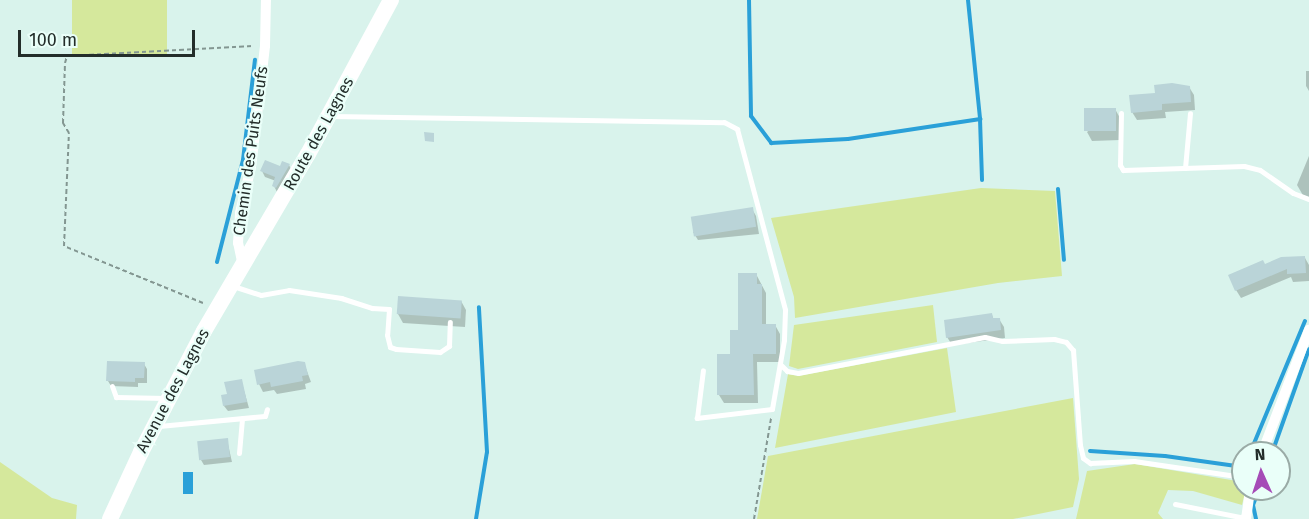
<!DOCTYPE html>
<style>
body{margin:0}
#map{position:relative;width:1309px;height:519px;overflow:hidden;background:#d9f3ec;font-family:"Fira Sans",sans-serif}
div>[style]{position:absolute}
.green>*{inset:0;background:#d5e89c;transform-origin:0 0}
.water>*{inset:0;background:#2aa0d8;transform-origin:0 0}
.shadow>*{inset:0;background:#0003}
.stream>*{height:4px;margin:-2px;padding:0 2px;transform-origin:2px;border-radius:2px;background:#2aa0d8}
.building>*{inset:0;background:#bad4d8;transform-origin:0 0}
.path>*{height:2px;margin-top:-1px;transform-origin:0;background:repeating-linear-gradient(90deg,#839691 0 4.5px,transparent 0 7.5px)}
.lane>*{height:5px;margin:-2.5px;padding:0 2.5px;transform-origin:2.5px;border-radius:2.5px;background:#fff}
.street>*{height:10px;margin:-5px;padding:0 5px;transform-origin:5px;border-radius:5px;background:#fff}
.secondary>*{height:16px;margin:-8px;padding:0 8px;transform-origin:8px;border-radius:8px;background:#fff}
span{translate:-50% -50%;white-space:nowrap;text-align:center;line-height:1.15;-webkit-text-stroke:4.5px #eafff9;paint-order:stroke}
.street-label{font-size:16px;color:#232d2a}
.north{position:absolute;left:1231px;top:441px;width:60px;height:60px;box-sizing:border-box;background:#eafff9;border:2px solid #9aaba6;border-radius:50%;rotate:357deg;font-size:16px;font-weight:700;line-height:24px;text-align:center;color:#232d2a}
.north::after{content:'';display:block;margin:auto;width:21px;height:27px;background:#a54bb7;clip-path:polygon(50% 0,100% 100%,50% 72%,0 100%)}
.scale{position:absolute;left:18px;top:30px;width:177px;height:27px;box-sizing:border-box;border:3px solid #232d2a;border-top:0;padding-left:8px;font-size:18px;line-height:21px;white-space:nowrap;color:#232d2a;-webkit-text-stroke:4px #eafff9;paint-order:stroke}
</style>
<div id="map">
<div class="green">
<i style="left:72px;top:0;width:95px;height:54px"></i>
<i style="clip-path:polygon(981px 188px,1055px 191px,1062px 276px,998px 283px,795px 318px,794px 297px,771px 218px)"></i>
<i style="clip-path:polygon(933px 305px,937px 342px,798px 369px,789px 366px,794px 325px)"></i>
<i style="clip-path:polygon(947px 348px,956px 412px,775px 448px,788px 374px,798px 376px)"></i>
<i style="clip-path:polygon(1073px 398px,1079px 479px,1073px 507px,1013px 519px,757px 519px,768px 456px)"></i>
<i style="clip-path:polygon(0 462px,52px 498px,77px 505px,76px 519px,0 519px)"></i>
<i style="clip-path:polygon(1135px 464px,1243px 482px,1243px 489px,1246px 489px,1242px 505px,1193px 491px,1168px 490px,1158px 513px,1163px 519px,1076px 519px,1087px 471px)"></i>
</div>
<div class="water">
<i style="left:183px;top:472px;width:10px;height:22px"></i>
</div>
<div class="shadow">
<i style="clip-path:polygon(1306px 71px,1309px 71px,1309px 91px,1306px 86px)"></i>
<i style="clip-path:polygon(1189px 87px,1194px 95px,1195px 110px,1165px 112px,1166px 118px,1137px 120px,1132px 112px,1156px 94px)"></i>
<i style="clip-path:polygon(1115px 109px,1120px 118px,1120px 140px,1092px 141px,1087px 132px)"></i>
<i style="clip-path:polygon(1309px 156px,1309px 199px,1304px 197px,1297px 185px)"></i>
<i style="clip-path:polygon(289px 165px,292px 171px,277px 192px,274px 186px,276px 181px,265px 177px,262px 171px)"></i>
<i style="clip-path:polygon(752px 209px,756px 216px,759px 234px,698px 240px,693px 232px)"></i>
<i style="clip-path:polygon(1305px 258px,1309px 265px,1309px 281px,1293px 282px,1291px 277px,1241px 298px,1236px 290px)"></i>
<i style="clip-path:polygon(756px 274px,766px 293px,766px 326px,775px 325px,780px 334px,780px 362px,757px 362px,758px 403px,724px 403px,719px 395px)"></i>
<i style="clip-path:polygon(461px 301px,466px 310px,465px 327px,403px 323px,398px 314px)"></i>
<i style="clip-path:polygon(992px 315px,994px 320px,999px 319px,1004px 327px,1005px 338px,952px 345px,947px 337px)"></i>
<i style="clip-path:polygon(304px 363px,311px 382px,305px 384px,306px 389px,277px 394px,274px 390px,263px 392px,259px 384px)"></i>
<i style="clip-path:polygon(144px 364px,147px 369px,147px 383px,138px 383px,138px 387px,111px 386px,108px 381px)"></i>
<i style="clip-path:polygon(241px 380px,249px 408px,228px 411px,224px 406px,228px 395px)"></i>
<i style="clip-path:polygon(227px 440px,232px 462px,204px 465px,201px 460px)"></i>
</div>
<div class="stream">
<i style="left:749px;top:0;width:116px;rotate:89deg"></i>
<i style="left:751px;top:116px;width:34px;rotate:53deg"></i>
<i style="left:771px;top:143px;width:77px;rotate:-3deg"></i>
<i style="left:848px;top:139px;width:134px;rotate:-8.6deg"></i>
<i style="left:980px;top:119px;width:61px;rotate:88.1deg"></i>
<i style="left:968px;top:0;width:120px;rotate:84.2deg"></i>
<i style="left:1058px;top:189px;width:71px;rotate:85.2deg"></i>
<i style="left:217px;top:262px;width:105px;rotate:-75.7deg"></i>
<i style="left:243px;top:160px;width:101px;rotate:-83.2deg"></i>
<i style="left:1090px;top:451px;width:75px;rotate:3.8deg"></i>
<i style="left:1165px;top:456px;width:79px;rotate:8deg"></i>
<i style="left:1250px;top:453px;width:143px;rotate:-67.4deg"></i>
<i style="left:1272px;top:453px;width:110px;rotate:-70.4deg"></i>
<i style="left:476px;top:519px;width:68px;rotate:-80.7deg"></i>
<i style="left:487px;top:452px;width:145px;rotate:-93.2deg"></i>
<i style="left:1256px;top:519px;width:14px;rotate:-102deg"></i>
<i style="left:1253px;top:505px;width:17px;rotate:-69deg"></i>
</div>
<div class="building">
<i style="clip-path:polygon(1172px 83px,1190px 86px,1191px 102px,1162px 104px,1162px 110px,1131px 113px,1129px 95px,1155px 93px,1154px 85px)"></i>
<i style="left:1116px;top:108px;width:23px;height:32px;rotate:90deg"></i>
<i style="clip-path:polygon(424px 132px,434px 133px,434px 142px,425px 141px)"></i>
<i style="clip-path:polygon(265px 160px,280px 166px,282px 161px,290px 164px,276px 188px,272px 186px,275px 177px,260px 171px)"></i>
<i style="left:753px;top:207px;width:20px;height:63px;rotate:81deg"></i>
<i style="clip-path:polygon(1305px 256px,1306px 273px,1287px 274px,1287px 269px,1235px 291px,1228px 275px,1263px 260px,1265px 264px,1281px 257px)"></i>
<i style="clip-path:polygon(738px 273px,757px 273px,757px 284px,762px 284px,762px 324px,776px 324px,776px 354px,753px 354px,754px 395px,717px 395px,717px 354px,730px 354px,730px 330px,738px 330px)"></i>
<i style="left:398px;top:296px;width:64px;height:18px;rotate:4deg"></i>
<i style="clip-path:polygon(992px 313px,993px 318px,1000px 318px,1001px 330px,946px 338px,944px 320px)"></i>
<i style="clip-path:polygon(107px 361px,145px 362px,144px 378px,135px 378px,135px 382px,106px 381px)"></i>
<i style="clip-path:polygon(298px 361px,305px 362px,308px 375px,302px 376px,303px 381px,271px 387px,270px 382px,257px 385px,254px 370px)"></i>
<i style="clip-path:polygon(242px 379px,247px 402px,223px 406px,221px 395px,227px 394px,224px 382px)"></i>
<i style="left:228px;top:438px;width:19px;height:31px;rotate:84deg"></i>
</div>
<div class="path">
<i style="left:203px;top:303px;width:150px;rotate:-157.7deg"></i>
<i style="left:64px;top:246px;width:113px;rotate:-87.5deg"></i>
<i style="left:69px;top:133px;width:12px;rotate:-121deg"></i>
<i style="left:63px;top:123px;width:60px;rotate:-88.1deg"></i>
<i style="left:65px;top:63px;width:7px;rotate:-74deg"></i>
<i style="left:67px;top:56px;width:186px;rotate:-3.1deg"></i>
<i style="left:754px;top:519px;width:102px;rotate:-80.4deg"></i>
</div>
<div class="lane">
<i style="left:1121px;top:113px;width:52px;rotate:91.1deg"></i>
<i style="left:1120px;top:165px;width:6px;rotate:59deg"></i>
<i style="left:1123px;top:170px;width:121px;rotate:-1.9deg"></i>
<i style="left:1244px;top:166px;width:16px;rotate:14deg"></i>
<i style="left:1260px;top:170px;width:40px;rotate:34.9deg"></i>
<i style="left:1293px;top:193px;width:17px;rotate:21deg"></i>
<i style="left:331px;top:116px;width:393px;rotate:0.9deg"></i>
<i style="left:724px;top:122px;width:15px;rotate:28deg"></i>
<i style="left:737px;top:129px;width:187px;rotate:75.1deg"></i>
<i style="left:785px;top:310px;width:30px;rotate:92deg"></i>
<i style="left:784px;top:340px;width:70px;rotate:99.9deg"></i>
<i style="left:772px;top:409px;width:76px;rotate:173.2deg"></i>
<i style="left:697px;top:418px;width:48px;rotate:-82.9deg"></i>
<i style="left:1185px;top:168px;width:55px;rotate:-84.8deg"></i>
<i style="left:233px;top:286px;width:29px;rotate:18deg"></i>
<i style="left:261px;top:295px;width:28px;rotate:-10deg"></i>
<i style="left:289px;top:290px;width:53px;rotate:8.7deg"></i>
<i style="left:341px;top:298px;width:33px;rotate:18deg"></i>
<i style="left:372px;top:308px;width:17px;rotate:3deg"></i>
<i style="left:389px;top:309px;width:26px;rotate:94deg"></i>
<i style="left:387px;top:335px;width:12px;rotate:76deg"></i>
<i style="left:390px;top:347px;width:6px;rotate:18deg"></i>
<i style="left:396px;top:349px;width:44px;rotate:3.9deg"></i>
<i style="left:440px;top:352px;width:11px;rotate:-34deg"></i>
<i style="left:449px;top:346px;width:24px;rotate:-88deg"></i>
<i style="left:780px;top:364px;width:10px;rotate:45deg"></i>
<i style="left:787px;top:371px;width:11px;rotate:10deg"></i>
<i style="left:798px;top:373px;width:190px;rotate:-10.9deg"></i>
<i style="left:985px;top:337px;width:17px;rotate:13deg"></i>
<i style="left:1002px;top:341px;width:52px;rotate:-2.2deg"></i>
<i style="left:1054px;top:339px;width:12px;rotate:14deg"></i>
<i style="left:1066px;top:342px;width:11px;rotate:49deg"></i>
<i style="left:1073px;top:350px;width:95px;rotate:85.8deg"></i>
<i style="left:1080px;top:445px;width:13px;rotate:77deg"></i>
<i style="left:1083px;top:458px;width:9px;rotate:36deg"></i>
<i style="left:1090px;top:463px;width:44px;rotate:-2.6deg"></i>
<i style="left:1134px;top:461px;width:110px;rotate:8.4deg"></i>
<i style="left:112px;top:386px;width:12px;rotate:70deg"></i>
<i style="left:116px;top:397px;width:50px;rotate:1.1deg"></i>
<i style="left:159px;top:426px;width:106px;rotate:-5.4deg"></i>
<i style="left:265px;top:416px;width:7px;rotate:-74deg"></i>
<i style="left:239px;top:453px;width:35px;rotate:-85deg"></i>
<i style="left:1175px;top:504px;width:66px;rotate:11.3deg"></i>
<i style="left:1240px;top:517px;width:6px;rotate:-9deg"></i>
</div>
<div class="street">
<i style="left:243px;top:266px;width:24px;rotate:-102deg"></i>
<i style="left:238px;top:243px;width:30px;rotate:-86deg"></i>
<i style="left:240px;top:213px;width:47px;rotate:-76.6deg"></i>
<i style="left:251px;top:167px;width:122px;rotate:-83.4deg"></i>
<i style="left:265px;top:46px;width:46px;rotate:-88.8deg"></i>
<i style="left:1262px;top:453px;width:132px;rotate:-69.1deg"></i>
<i style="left:1246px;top:519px;width:30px;rotate:-82deg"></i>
</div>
<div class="secondary">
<i style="left:110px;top:519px;width:74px;rotate:-65.2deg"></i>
<i style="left:141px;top:452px;width:136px;rotate:-62.5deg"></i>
<i style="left:204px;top:331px;width:205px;rotate:-59.6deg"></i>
<i style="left:308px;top:154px;width:175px;rotate:-61.7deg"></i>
</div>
<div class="street-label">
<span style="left:319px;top:134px;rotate:-61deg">Route des Lagnes</span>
<span style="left:251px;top:151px;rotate:-82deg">Chemin des Puits Neufs</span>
<span style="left:173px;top:391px;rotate:-62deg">Avenue des Lagnes</span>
</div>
<div class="north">N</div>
<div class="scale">100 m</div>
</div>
